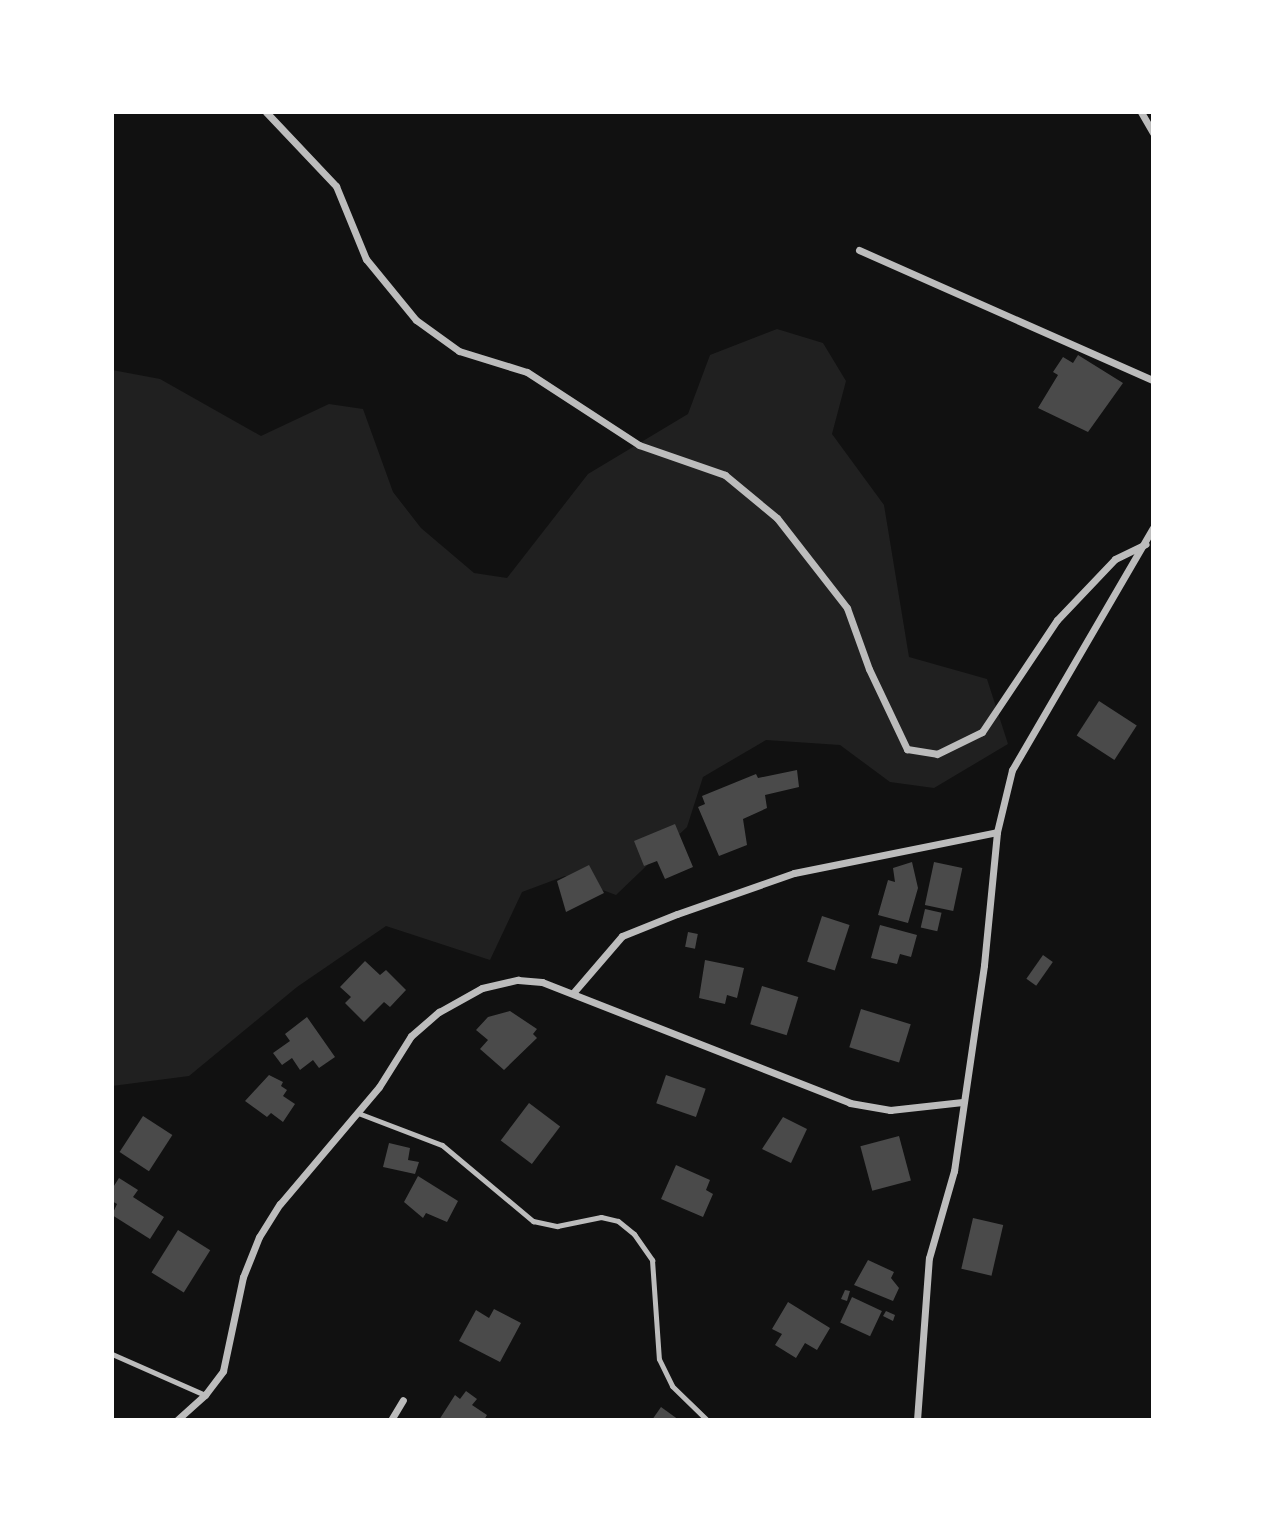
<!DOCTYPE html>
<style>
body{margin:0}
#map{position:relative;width:1265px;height:1532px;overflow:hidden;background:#111;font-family:Rubik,sans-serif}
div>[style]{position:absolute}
.green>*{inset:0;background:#202020}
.building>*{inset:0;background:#4a4a4a;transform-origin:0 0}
.service>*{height:5px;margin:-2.5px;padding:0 2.5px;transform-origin:2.5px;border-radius:2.5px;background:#bcbcbc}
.minor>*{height:7px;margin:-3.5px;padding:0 3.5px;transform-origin:3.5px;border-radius:3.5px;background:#bcbcbc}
span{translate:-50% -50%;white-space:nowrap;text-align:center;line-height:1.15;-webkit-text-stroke:6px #fff;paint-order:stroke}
.frame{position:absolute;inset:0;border:114px solid #fff;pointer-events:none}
</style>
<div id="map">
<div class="green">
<i style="clip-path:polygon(777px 329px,823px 343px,846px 381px,832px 434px,884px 505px,909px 657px,987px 679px,1008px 744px,934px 788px,890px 782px,840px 745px,766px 740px,703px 777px,687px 827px,616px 895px,565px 876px,522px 892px,490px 960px,386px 926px,297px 987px,189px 1076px,112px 1086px,112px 370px,160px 379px,261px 436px,329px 404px,363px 409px,393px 492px,421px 528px,474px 573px,507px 578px,588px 474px,688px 414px,710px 355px)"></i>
</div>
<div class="building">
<i style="clip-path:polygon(1078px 355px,1123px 383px,1088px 432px,1038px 408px,1058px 375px,1053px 372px,1063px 357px,1073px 363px)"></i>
<i style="left:1099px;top:701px;width:45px;height:41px;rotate:33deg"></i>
<i style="clip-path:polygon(797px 770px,799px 787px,765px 795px,767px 808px,743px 819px,747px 845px,719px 856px,698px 807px,705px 804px,702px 796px,756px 774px,758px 778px)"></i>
<i style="clip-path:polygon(675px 824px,693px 867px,665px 879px,657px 861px,644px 866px,634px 841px)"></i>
<i style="clip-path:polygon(912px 862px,918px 888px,908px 923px,878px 915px,888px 880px,895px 882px,893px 868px)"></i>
<i style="left:934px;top:862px;width:29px;height:44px;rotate:12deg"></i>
<i style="clip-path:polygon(589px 865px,604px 893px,566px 912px,557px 881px)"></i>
<i style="left:925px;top:909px;width:17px;height:19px;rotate:13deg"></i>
<i style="left:822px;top:916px;width:29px;height:48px;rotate:18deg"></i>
<i style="clip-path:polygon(880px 925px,917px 935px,911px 957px,900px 954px,897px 964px,871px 958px)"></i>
<i style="left:688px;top:932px;width:10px;height:15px;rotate:11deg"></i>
<i style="left:1043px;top:955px;width:12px;height:29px;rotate:35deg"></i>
<i style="clip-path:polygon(705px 960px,744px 968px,737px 998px,727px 995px,725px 1004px,699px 998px)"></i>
<i style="clip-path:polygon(365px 961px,380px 975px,386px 970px,406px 990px,390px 1007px,384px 1002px,364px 1022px,345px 1003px,351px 997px,340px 987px)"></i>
<i style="left:762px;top:986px;width:38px;height:40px;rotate:17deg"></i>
<i style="left:861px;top:1009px;width:52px;height:40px;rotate:17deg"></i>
<i style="clip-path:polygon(510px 1011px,537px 1029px,533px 1034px,537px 1038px,504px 1070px,480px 1049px,488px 1040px,476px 1030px,488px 1017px)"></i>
<i style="clip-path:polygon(307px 1017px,335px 1057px,319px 1068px,313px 1060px,300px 1070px,292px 1058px,282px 1065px,273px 1053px,290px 1041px,285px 1034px)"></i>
<i style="clip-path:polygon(269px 1075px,283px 1082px,281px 1086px,287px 1090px,283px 1096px,295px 1104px,283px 1122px,271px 1113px,267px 1117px,245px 1101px)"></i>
<i style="left:666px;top:1075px;width:42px;height:30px;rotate:19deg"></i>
<i style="left:529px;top:1103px;width:39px;height:47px;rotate:37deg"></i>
<i style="left:143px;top:1116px;width:35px;height:43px;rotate:33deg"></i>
<i style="clip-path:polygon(783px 1117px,807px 1129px,791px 1163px,762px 1149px)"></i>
<i style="left:899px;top:1136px;width:46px;height:40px;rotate:75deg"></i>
<i style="clip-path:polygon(389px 1143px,410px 1148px,408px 1160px,419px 1162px,415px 1174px,383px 1167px)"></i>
<i style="clip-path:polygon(676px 1165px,710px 1180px,706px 1190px,713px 1194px,703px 1217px,661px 1199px)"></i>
<i style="clip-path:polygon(418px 1176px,458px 1201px,447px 1222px,426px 1213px,423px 1218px,404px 1202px)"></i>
<i style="clip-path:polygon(119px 1178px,138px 1190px,133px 1197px,164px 1217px,150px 1239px,112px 1215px,117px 1204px,112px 1201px,112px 1189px)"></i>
<i style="left:973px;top:1218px;width:31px;height:52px;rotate:13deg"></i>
<i style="left:178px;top:1230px;width:38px;height:50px;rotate:32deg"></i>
<i style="clip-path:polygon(868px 1260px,894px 1272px,891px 1278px,899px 1288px,893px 1301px,854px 1285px)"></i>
<i style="clip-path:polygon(845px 1290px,850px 1291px,847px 1301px,841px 1299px)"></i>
<i style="left:852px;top:1297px;width:33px;height:28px;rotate:25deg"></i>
<i style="clip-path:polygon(788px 1302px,830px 1328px,817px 1350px,805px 1343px,796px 1358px,775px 1345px,782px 1334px,772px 1329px)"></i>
<i style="clip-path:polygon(494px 1309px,521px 1323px,500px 1362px,459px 1341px,476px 1310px,489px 1318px)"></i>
<i style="clip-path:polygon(886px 1311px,895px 1315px,893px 1321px,883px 1316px)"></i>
<i style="clip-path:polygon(466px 1391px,477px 1399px,472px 1405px,487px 1415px,484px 1420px,439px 1420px,455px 1395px,460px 1399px)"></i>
<i style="clip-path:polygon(661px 1407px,679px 1420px,652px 1420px)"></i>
</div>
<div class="service">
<i style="left:358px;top:1113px;width:90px;rotate:20.9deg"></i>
<i style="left:442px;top:1145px;width:119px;rotate:39.9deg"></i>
<i style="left:533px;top:1221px;width:25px;rotate:12deg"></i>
<i style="left:557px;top:1226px;width:45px;rotate:-11.6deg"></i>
<i style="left:601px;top:1217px;width:17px;rotate:13deg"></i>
<i style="left:618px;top:1221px;width:21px;rotate:39deg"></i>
<i style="left:634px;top:1234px;width:32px;rotate:55deg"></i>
<i style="left:652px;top:1260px;width:99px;rotate:86deg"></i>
<i style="left:659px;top:1359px;width:30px;rotate:64deg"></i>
<i style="left:672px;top:1386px;width:49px;rotate:44.2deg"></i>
<i style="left:112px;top:1354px;width:102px;rotate:23.8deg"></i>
</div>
<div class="minor">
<i style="left:266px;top:112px;width:102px;rotate:46.6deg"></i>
<i style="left:336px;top:186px;width:79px;rotate:67.7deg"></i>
<i style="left:366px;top:259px;width:79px;rotate:50.7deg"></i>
<i style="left:416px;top:320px;width:53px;rotate:35.8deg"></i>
<i style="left:459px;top:351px;width:71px;rotate:17.2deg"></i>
<i style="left:527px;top:372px;width:134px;rotate:33.1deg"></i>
<i style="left:639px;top:445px;width:91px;rotate:19.2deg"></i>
<i style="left:725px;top:475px;width:67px;rotate:39.6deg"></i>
<i style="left:777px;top:518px;width:114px;rotate:52.1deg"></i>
<i style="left:847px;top:608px;width:65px;rotate:70.2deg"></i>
<i style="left:869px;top:669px;width:89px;rotate:64.6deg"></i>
<i style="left:907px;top:749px;width:30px;rotate:9deg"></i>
<i style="left:937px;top:754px;width:50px;rotate:-26.1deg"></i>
<i style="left:982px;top:732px;width:135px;rotate:-56.2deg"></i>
<i style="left:1057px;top:620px;width:84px;rotate:-46.4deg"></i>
<i style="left:1115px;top:559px;width:34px;rotate:-26deg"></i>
<i style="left:1141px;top:112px;width:24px;rotate:60deg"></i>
<i style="left:859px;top:250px;width:321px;rotate:23.9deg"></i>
<i style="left:573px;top:993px;width:75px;rotate:-49.3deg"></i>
<i style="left:622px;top:936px;width:59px;rotate:-21.8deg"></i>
<i style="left:677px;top:914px;width:124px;rotate:-19.3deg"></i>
<i style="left:794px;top:873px;width:207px;rotate:-11.4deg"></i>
<i style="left:177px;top:1420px;width:38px;rotate:-42deg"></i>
<i style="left:205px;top:1395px;width:30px;rotate:-53deg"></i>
<i style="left:223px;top:1371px;width:96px;rotate:-78deg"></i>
<i style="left:243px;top:1277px;width:43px;rotate:-68.2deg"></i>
<i style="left:259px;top:1237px;width:39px;rotate:-58deg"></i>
<i style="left:280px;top:1204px;width:153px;rotate:-49.8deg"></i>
<i style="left:379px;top:1087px;width:60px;rotate:-57.9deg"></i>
<i style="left:411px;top:1036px;width:37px;rotate:-41deg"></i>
<i style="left:439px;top:1012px;width:49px;rotate:-29.2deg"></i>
<i style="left:482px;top:988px;width:37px;rotate:-13deg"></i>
<i style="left:518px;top:980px;width:24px;rotate:5deg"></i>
<i style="left:542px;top:982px;width:331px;rotate:21.4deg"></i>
<i style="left:850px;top:1103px;width:41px;rotate:9.9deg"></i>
<i style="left:890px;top:1110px;width:73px;rotate:-6.3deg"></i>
<i style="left:391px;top:1420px;width:23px;rotate:-59deg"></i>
<i style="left:917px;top:1420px;width:162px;rotate:-85.8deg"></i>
<i style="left:929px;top:1258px;width:91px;rotate:-74deg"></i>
<i style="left:954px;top:1171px;width:208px;rotate:-81.7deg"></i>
<i style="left:984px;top:965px;width:134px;rotate:-84.4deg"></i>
<i style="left:997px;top:832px;width:64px;rotate:-76.4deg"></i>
<i style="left:1012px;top:770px;width:280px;rotate:-59.8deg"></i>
</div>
<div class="frame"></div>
</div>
